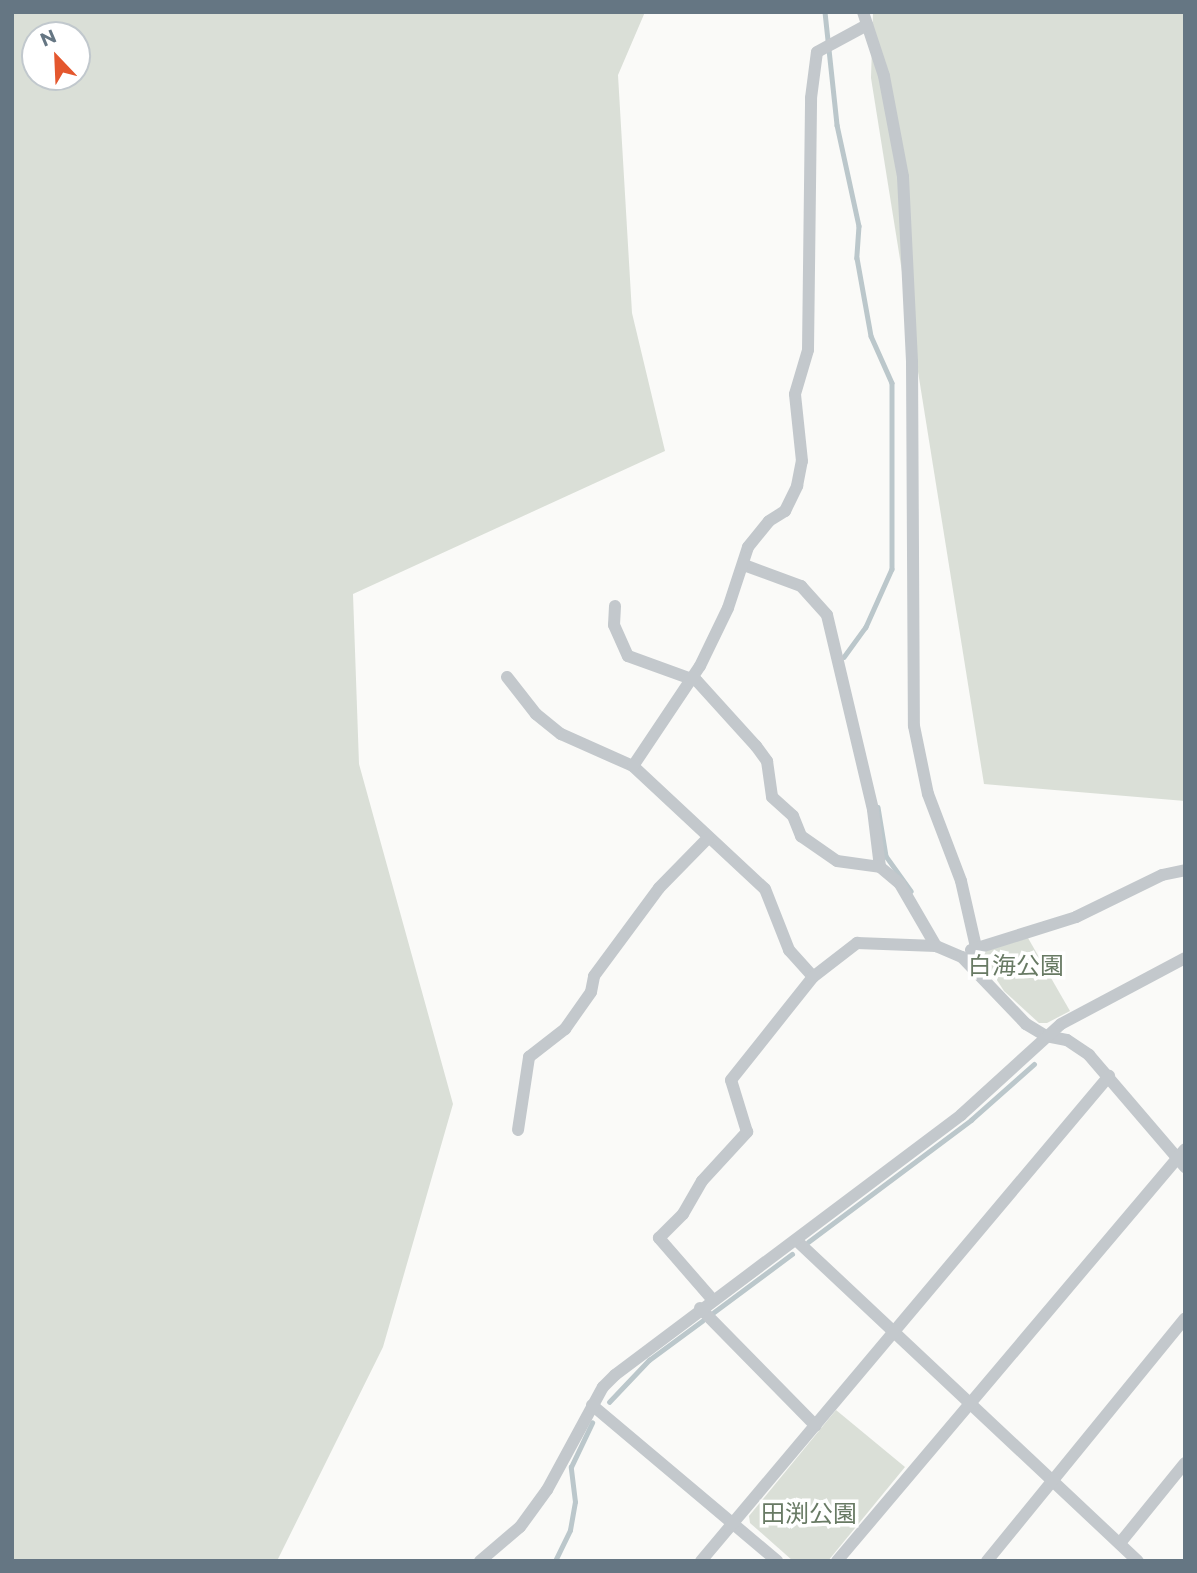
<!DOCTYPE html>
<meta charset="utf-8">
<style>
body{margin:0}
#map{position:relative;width:1197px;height:1573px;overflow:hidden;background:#fafaf8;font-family:Montserrat,"Noto Sans JP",sans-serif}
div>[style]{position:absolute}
.green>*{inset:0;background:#dadfd7}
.stream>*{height:4.5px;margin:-2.25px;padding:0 2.25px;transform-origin:2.25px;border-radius:2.25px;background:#bbc7cb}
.street>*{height:12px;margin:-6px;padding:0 6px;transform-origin:6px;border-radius:6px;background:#c3c8cc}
span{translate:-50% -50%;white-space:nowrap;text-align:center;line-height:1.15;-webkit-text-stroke:7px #fff;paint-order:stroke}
.park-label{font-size:24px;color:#687a64}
.frame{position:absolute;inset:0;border:14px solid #657683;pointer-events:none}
.north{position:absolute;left:21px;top:21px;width:70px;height:70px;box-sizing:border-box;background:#fff;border:2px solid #c1c8cd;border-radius:50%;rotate:337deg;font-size:19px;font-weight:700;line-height:28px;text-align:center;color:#657683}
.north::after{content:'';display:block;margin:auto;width:24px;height:32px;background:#e4572e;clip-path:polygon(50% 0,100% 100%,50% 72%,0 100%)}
</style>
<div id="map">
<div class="green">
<i style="clip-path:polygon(evenodd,12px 12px,645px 12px,618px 75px,632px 313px,665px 451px,353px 594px,359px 764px,453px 1104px,383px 1347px,277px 1561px,12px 1561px,12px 12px,35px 35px,77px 35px,77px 77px,35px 77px,35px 35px)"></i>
<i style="clip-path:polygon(873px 12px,1185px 12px,1185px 801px,984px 784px,871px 78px)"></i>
<i style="clip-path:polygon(1028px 938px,1070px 1011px,1047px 1023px,1039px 1023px,1004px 991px,979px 952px)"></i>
<i style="clip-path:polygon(836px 1410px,905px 1467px,828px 1561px,793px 1561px,750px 1523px,749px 1516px)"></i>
</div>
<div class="stream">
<i style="left:825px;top:12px;width:114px;rotate:83.9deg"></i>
<i style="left:837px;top:125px;width:103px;rotate:77.7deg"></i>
<i style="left:859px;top:226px;width:32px;rotate:94deg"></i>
<i style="left:857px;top:258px;width:79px;rotate:79.8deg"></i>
<i style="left:871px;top:336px;width:51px;rotate:65.9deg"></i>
<i style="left:892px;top:383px;width:186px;rotate:90deg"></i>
<i style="left:892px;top:569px;width:64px;rotate:114.1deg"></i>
<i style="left:866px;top:627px;width:37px;rotate:126deg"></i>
<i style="left:878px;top:807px;width:50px;rotate:80.7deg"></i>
<i style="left:886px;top:856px;width:43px;rotate:54.5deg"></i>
<i style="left:808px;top:1242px;width:204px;rotate:-36.8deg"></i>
<i style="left:971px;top:1120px;width:84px;rotate:-41.6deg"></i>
<i style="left:714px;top:1312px;width:97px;rotate:-36.6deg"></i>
<i style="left:609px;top:1402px;width:58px;rotate:-46.4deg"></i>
<i style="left:649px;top:1360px;width:66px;rotate:-36.3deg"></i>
<i style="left:555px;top:1561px;width:34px;rotate:-64deg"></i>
<i style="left:570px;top:1530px;width:28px;rotate:-80deg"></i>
<i style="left:575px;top:1502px;width:35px;rotate:-97deg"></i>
<i style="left:571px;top:1467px;width:49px;rotate:-64.5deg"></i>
</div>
<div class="street">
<i style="left:863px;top:12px;width:67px;rotate:71.8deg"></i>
<i style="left:884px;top:76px;width:103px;rotate:79.3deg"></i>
<i style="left:903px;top:177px;width:185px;rotate:87.2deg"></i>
<i style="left:912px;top:362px;width:364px;rotate:89.7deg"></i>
<i style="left:914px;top:726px;width:69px;rotate:78.4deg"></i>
<i style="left:928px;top:794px;width:93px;rotate:69.2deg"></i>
<i style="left:961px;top:881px;width:68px;rotate:77.2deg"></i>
<i style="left:744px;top:565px;width:61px;rotate:20.2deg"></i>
<i style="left:801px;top:586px;width:39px;rotate:48deg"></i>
<i style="left:827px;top:615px;width:200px;rotate:76.7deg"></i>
<i style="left:873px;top:810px;width:57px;rotate:83deg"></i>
<i style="left:880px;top:867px;width:26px;rotate:40deg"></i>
<i style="left:900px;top:884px;width:72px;rotate:59.9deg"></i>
<i style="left:615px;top:606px;width:19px;rotate:93deg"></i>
<i style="left:614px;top:625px;width:34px;rotate:66deg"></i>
<i style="left:628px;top:656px;width:73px;rotate:19.9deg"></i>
<i style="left:697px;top:681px;width:88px;rotate:47.8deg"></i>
<i style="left:756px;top:746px;width:19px;rotate:54deg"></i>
<i style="left:767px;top:761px;width:36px;rotate:82deg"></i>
<i style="left:772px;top:797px;width:28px;rotate:42deg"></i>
<i style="left:793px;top:816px;width:22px;rotate:68deg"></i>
<i style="left:801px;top:836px;width:44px;rotate:34.8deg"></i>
<i style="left:837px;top:861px;width:43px;rotate:7.9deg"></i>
<i style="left:507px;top:677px;width:47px;rotate:51.9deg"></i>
<i style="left:536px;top:714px;width:32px;rotate:39deg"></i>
<i style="left:561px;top:734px;width:79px;rotate:24deg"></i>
<i style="left:633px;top:766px;width:180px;rotate:43deg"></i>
<i style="left:765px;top:889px;width:66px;rotate:68.5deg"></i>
<i style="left:789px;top:950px;width:36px;rotate:48deg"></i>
<i style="left:633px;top:766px;width:120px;rotate:-56.2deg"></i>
<i style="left:700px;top:666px;width:64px;rotate:-64.2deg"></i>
<i style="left:728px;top:608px;width:64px;rotate:-71.8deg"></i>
<i style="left:748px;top:547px;width:33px;rotate:-51deg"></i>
<i style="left:769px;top:521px;width:19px;rotate:-32deg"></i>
<i style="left:785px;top:511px;width:28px;rotate:-64deg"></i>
<i style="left:797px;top:486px;width:25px;rotate:-79deg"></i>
<i style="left:802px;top:461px;width:67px;rotate:-96deg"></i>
<i style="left:795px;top:394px;width:46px;rotate:-73.5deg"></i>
<i style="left:808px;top:350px;width:252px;rotate:-89.3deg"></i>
<i style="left:811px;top:98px;width:46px;rotate:-82.6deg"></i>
<i style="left:817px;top:52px;width:57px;rotate:-28.4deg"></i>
<i style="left:971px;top:950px;width:110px;rotate:-17.4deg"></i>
<i style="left:1076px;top:917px;width:96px;rotate:-26deg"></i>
<i style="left:1162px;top:875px;width:24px;rotate:-12deg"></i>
<i style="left:518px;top:1130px;width:74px;rotate:-81.4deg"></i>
<i style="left:529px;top:1057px;width:46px;rotate:-37.9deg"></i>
<i style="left:565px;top:1029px;width:45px;rotate:-54.9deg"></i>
<i style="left:591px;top:992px;width:16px;rotate:-79deg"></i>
<i style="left:594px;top:976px;width:109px;rotate:-53.5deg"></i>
<i style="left:659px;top:888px;width:70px;rotate:-45.6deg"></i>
<i style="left:796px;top:1240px;width:469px;rotate:43.2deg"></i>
<i style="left:712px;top:1299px;width:81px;rotate:-131deg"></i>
<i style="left:659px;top:1238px;width:34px;rotate:-45deg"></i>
<i style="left:683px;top:1214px;width:38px;rotate:-60deg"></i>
<i style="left:702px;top:1181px;width:67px;rotate:-47.4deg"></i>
<i style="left:747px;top:1132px;width:54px;rotate:-107.1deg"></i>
<i style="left:731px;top:1080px;width:132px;rotate:-51.5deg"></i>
<i style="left:813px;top:977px;width:56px;rotate:-37.7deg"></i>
<i style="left:857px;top:943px;width:79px;rotate:2.2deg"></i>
<i style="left:936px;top:946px;width:28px;rotate:23deg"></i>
<i style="left:962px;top:957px;width:93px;rotate:46.3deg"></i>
<i style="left:1026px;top:1024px;width:23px;rotate:31deg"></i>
<i style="left:1046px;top:1036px;width:21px;rotate:11deg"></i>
<i style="left:1067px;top:1040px;width:27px;rotate:34deg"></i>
<i style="left:1089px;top:1055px;width:148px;rotate:49.4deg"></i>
<i style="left:700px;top:1308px;width:165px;rotate:45.5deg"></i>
<i style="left:592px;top:1405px;width:242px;rotate:40.1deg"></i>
<i style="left:1120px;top:1543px;width:103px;rotate:-50.9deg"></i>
<i style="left:480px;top:1561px;width:52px;rotate:-40.4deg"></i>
<i style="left:520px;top:1527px;width:46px;rotate:-53.9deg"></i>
<i style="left:547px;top:1490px;width:117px;rotate:-61.5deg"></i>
<i style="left:603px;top:1387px;width:17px;rotate:-45deg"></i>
<i style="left:615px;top:1375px;width:433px;rotate:-36.9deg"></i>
<i style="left:961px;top:1115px;width:135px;rotate:-42.3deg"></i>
<i style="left:1061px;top:1024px;width:140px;rotate:-28deg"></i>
<i style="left:701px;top:1561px;width:634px;rotate:-49.93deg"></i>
<i style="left:837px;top:1561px;width:539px;rotate:-49.81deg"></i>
<i style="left:987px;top:1561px;width:313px;rotate:-50.8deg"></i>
</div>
<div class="park-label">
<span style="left:1016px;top:966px">白海公園</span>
<span style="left:809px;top:1514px">田渕公園</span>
</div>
<div class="frame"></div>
<div class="north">N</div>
</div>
